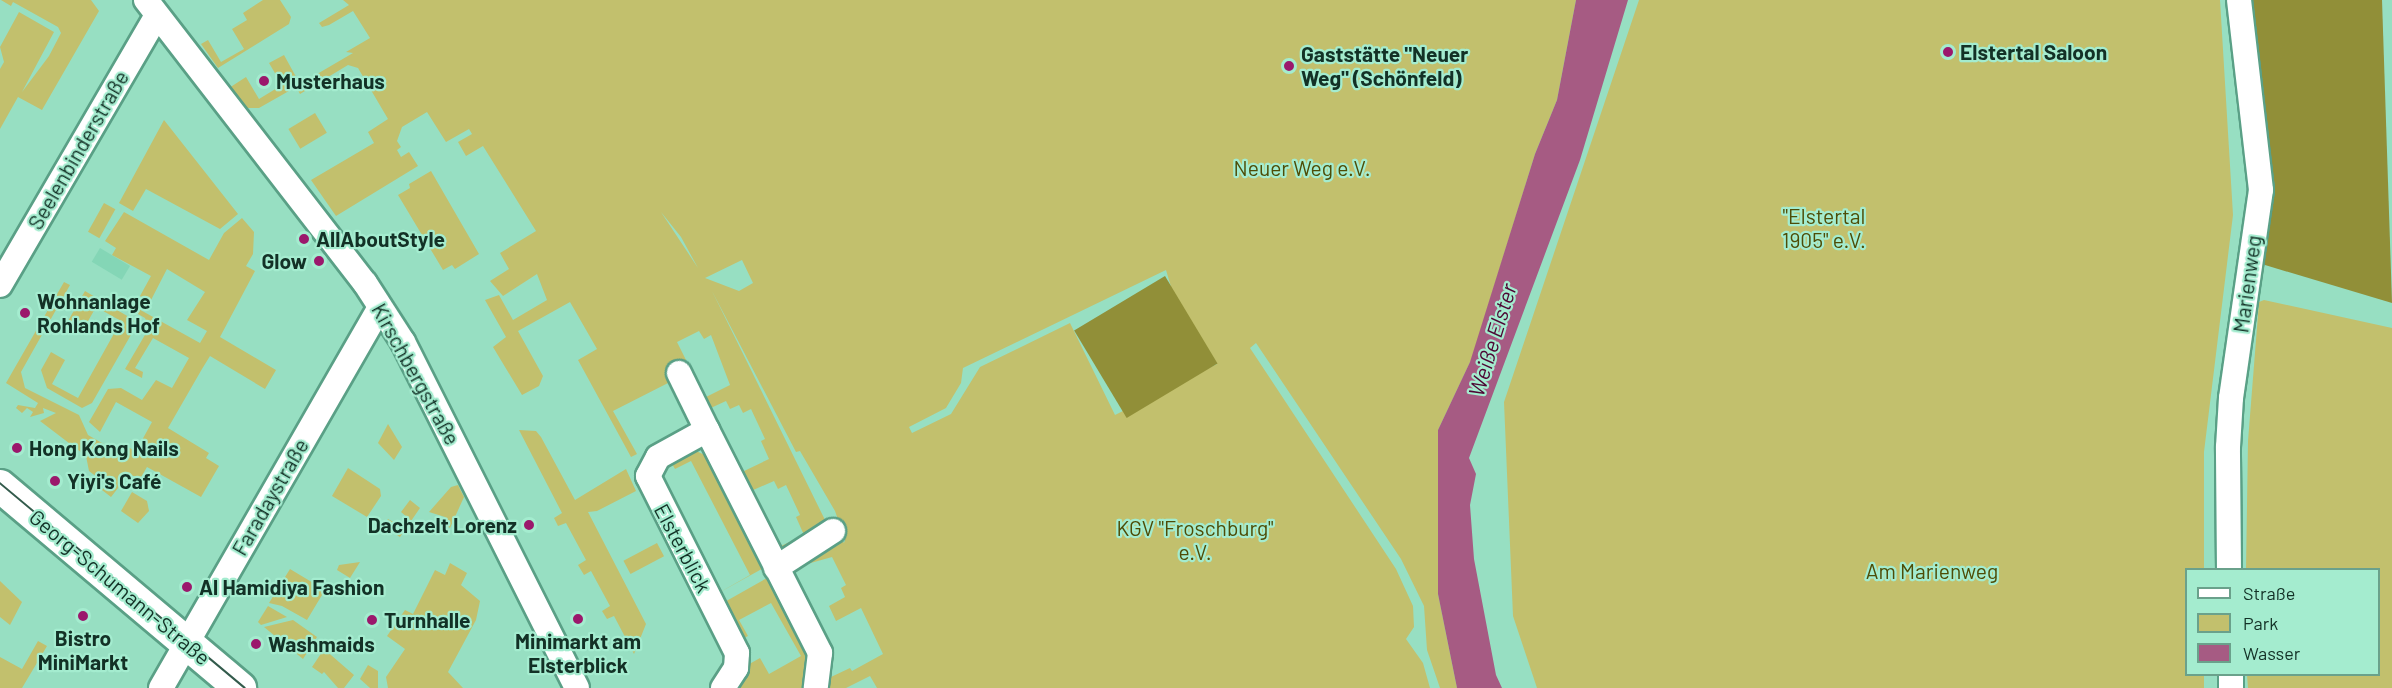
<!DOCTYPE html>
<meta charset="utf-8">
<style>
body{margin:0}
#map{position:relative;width:2392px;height:688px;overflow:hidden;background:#97dfc2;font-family:Barlow,sans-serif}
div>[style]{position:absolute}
.built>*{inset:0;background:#84d6b6;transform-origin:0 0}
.green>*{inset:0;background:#c2c06d;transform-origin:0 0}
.forest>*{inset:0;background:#918f38;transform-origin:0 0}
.water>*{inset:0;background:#a65b83}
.roads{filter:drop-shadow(2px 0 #5aa086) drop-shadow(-2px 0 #5aa086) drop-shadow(0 2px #5aa086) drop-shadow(0 -2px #5aa086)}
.minor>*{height:24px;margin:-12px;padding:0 12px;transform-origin:12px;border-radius:12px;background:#fff}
.major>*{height:32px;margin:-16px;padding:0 16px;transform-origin:16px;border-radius:16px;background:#fff}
.tram>*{height:1.5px;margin:-0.75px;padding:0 0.75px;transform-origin:0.75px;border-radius:0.75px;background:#335b4c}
.dots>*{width:16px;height:16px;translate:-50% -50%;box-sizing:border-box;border:3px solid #a4eccf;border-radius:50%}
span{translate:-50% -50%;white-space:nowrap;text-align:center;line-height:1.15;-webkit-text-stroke:4.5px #a4eccf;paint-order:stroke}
.poi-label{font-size:21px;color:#133126;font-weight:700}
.left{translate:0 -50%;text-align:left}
.right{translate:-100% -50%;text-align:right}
.street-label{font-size:21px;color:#133126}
.park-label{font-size:21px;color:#4e4c06}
.water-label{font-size:22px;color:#4d0533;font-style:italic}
.legend{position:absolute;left:2185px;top:568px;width:195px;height:108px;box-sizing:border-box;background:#a4eccf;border:2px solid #6aa18b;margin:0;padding:8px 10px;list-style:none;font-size:18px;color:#133126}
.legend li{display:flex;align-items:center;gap:12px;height:30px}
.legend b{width:30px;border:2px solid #6aa18b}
</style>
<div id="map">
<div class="built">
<i style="left:100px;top:248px;width:35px;height:16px;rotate:31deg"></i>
</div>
<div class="green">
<i style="clip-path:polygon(1px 0,91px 0,99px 11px,42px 110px,18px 97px,0 129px,0 69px,4px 62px,0 47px,19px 12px,54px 32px,22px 92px,49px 56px,61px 33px,58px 27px,13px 2px,11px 6px)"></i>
<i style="clip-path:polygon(263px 0,280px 0,291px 17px,289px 24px,218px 68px,201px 44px,208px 40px,221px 62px,244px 49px,232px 29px,247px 20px,243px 13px)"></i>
<i style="clip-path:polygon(evenodd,343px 0,1576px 0,1557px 100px,1535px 154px,1472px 358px,1438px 430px,1438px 594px,1457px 688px,1440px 688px,1427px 650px,1424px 606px,1401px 559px,1256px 343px,1250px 348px,1396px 569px,1413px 606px,1414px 627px,1406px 639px,1423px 663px,1430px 688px,877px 688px,870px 676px,846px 688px,823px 688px,831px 677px,850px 668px,852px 671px,883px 654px,861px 608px,836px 621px,829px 606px,845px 597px,841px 588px,846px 585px,832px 557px,800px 566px,840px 537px,844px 543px,845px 540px,835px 511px,800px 451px,796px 452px,712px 291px,828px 526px,777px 558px,777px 548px,804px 535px,796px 517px,800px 515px,786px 485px,778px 489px,774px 481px,751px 491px,742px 472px,769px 459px,761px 441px,765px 439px,751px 409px,743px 413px,739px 405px,730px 409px,726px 401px,702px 412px,702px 399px,730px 385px,711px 335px,704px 339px,699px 331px,677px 342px,686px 360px,672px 367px,672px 381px,613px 411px,637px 454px,631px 457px,578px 360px,597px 349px,570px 302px,518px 331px,543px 376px,539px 386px,522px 395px,493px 347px,506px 337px,485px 300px,499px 295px,513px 320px,547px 300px,537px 274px,503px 296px,490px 281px,509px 269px,500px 253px,536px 231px,483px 146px,466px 156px,458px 142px,472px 134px,469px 129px,446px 142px,427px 112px,402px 127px,397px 141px,401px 147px,397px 150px,401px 157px,409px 152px,418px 166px,336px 216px,311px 180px,374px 143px,368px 132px,388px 119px,358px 68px,348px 65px,300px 94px,296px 87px,259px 108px,244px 108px,229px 88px,246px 77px,259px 99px,282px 85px,269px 63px,284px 55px,300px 84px,353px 53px,346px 52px,370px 38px,353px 11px,329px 25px,322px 27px,319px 23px,349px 5px,343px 0,661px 212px,681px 237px,698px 268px,661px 212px,343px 0,742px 260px,753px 283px,739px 291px,705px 278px,742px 260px,343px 0,1166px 270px,1172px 290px,1217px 364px,1115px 415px,1070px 323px,980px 367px,951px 414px,912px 433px,909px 427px,946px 408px,961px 383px,963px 368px,1166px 270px)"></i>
<i style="clip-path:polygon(1639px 0,2220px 0,2233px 215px,2204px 452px,2204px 569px,2186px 570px,2186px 674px,2204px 675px,2204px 688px,1537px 688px,1513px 616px,1504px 402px)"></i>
<i style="left:315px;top:113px;width:23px;height:31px;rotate:59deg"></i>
<i style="clip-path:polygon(164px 120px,238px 214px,220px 229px,146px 189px,133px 211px,119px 203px)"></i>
<i style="clip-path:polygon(431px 171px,479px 254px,455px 269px,452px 265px,443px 270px,398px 195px,410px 188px,409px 184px)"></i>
<i style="left:104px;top:203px;width:13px;height:33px;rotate:29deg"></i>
<i style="clip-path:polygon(124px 212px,209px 260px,224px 233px,242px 218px,254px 232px,253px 254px,246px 266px,255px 271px,220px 337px,276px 370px,265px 389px,210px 356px,202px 369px,168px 428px,209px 453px,206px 458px,219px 466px,201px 497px,147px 467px,140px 479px,129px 474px,111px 497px,102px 490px,106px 484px,89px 471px,86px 456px,40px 421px,56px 413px,43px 408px,44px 413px,30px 417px,33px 412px,27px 408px,22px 413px,16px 408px,18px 405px,35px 408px,38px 403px,6px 383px,64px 282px,70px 285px,21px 372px,25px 388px,79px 415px,88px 435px,116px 451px,121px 444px,136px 451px,152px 422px,116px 402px,100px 432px,89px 422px,108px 389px,121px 388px,142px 400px,156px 380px,172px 388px,189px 358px,153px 338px,135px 368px,143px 372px,142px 378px,125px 369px,149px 328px,145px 318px,124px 306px,126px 302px,200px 343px,207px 331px,187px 320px,205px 292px,167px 269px,150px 302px,140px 296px,151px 276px,112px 255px,116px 248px,105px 241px)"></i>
<i style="clip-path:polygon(85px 291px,134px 320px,136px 326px,92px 403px,82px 408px,47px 388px,41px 370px,51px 352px,65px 360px,52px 384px,78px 398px,121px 321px,96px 307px,83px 330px,68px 321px)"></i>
<i style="clip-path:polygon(2264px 300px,2392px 328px,2392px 688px,2248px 688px,2247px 675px,2378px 674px,2378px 570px,2246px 569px,2248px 441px,2259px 302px)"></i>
<i style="clip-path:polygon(388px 424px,402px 447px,394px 460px,378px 443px)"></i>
<i style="clip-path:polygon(519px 430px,536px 431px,541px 437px,575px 500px,626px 469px,636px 491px,597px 511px,588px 512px,646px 624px,634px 654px,614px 616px,607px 619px,602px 611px,610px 606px,591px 571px,584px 575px,578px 565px,586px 560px,566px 523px,558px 526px,554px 518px,562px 513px)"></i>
<i style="clip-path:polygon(694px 450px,707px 456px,769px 565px,715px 595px,750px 575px,691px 461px,675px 469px,671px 462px)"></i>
<i style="clip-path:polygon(348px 468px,380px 489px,381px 496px,367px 517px,332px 496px)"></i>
<i style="clip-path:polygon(458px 485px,464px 497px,450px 528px,442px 522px,445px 517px,429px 512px,451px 487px)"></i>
<i style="clip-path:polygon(132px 492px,147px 501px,149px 511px,138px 523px,121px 511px)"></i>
<i style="clip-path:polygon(410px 500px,420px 508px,400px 537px,383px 527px,388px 519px,402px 527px,408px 518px,401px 512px)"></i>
<i style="left:657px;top:543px;width:15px;height:38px;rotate:62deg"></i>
<i style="clip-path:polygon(360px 562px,350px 578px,337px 570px,339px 565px)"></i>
<i style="clip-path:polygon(450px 563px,467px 573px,461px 585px,480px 601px,476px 620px,448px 672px,463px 688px,388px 688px,386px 677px,405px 649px,387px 636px,405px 610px,413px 614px,435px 570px,445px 575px)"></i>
<i style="clip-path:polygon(290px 569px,325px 590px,307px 620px,282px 606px,269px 603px)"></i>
<i style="clip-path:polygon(774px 574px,808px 650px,810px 688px,732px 688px,744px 667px,760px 658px,769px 674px,801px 656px,771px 603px,739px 620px,748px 636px,740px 640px,721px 604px)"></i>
<i style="clip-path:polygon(0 581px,22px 602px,10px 625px,0 617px)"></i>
<i style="clip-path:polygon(268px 606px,287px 617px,261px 625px,258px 622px)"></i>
<i style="clip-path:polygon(293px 620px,317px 637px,303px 659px,264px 627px)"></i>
<i style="clip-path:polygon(38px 641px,47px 646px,22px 688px,0 688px,0 657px,22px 669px)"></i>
<i style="clip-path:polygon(324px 649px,354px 675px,344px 688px,338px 688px,324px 672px,322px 674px,312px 667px)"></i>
<i style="clip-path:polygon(368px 665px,378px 671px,378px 688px,370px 688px,360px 679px)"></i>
</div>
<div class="forest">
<i style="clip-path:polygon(2250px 0,2382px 0,2392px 303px,2265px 265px,2258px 259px)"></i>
<i style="left:1165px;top:276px;width:102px;height:106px;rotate:59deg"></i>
</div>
<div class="water">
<i style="clip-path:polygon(1576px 0,1628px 0,1580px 160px,1469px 458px,1476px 474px,1470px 505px,1474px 559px,1496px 675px,1502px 688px,1457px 688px,1438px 594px,1438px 430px,1470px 362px,1535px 154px,1557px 100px)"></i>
</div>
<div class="roads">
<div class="minor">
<i style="left:146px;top:0;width:358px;rotate:52.3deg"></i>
<i style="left:365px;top:283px;width:70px;rotate:57.2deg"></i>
<i style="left:403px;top:342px;width:387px;rotate:63.3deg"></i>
<i style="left:0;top:285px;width:312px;rotate:-59.8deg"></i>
<i style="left:679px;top:373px;width:64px;rotate:63.8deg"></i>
<i style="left:776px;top:568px;width:68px;rotate:-33deg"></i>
<i style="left:2229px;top:570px;width:123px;rotate:-90.5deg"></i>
<i style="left:2228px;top:447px;width:49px;rotate:-86.5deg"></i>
<i style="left:2231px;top:398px;width:210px;rotate:-81.8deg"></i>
<i style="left:2261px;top:190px;width:191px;rotate:-96.6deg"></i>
<i style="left:2231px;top:674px;width:14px;rotate:90deg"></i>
<i style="left:161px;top:688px;width:439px;rotate:-60.1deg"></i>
<i style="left:723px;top:688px;width:24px;rotate:-57deg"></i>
<i style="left:736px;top:668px;width:15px;rotate:-86deg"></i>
<i style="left:737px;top:653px;width:198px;rotate:-116.7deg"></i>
<i style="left:648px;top:476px;width:21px;rotate:-62deg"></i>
<i style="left:658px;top:457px;width:56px;rotate:-28.9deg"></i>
<i style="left:707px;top:430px;width:250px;rotate:63.1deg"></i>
<i style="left:820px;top:653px;width:35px;rotate:97deg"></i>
</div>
<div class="major">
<i style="left:0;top:486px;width:314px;rotate:40.1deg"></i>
</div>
</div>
<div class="tram">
<i style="left:0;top:483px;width:319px;rotate:39.9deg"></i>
</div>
<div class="dots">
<i style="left:1948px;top:52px;background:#9b186c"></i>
<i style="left:1289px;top:66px;background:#9b186c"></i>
<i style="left:264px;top:81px;background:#9b186c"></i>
<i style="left:304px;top:239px;background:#9b186c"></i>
<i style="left:319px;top:261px;background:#9b186c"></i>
<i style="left:25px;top:313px;background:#9b186c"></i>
<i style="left:17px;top:448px;background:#9b186c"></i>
<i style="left:55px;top:481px;background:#9b186c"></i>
<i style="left:529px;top:525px;background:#9b186c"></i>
<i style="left:187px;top:587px;background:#9b186c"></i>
<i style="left:83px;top:616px;background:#9b186c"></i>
<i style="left:578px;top:619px;background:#9b186c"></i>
<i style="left:372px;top:620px;background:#9b186c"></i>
<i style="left:256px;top:644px;background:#9b186c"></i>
</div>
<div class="poi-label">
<span class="left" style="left:1960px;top:52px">Elstertal Saloon</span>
<span class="left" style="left:1301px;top:66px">Gaststätte "Neuer<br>Weg" (Schönfeld)</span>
<span class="left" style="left:276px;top:81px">Musterhaus</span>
<span class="left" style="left:316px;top:239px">AllAboutStyle</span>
<span class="right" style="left:307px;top:261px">Glow</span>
<span class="left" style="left:37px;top:313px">Wohnanlage<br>Rohlands Hof</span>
<span class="left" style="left:29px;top:448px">Hong Kong Nails</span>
<span class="left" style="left:67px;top:481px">Yiyi's Café</span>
<span class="right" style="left:517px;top:525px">Dachzelt Lorenz</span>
<span class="left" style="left:199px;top:587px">Al Hamidiya Fashion</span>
<span class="left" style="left:384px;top:620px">Turnhalle</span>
<span style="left:83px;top:650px">Bistro<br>MiniMarkt</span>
<span style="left:578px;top:653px">Minimarkt am<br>Elsterblick</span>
<span class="left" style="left:268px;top:644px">Washmaids</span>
</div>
<div class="street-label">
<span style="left:78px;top:150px;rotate:-60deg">Seelenbinderstraße</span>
<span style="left:2247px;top:284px;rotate:-82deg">Marienweg</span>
<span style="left:416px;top:374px;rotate:61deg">Kirschbergstraße</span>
<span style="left:270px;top:497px;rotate:-60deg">Faradaystraße</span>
<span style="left:683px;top:548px;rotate:62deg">Elsterblick</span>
<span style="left:120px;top:587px;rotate:40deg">Georg-Schumann-Straße</span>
</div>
<div class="park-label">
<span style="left:1302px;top:168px">Neuer Weg e.V.</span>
<span style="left:1824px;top:228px">"Elstertal<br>1905" e.V.</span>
<span style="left:1195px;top:540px">KGV "Froschburg"<br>e.V.</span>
<span style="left:1932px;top:571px">Am Marienweg</span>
</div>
<div class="water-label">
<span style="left:1492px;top:340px;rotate:-73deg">Weiße Elster</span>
</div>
<ul class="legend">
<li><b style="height:8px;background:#fff"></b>Straße</li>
<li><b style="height:16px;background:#c2c06d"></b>Park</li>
<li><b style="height:16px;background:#a65b83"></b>Wasser</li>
</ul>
</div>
